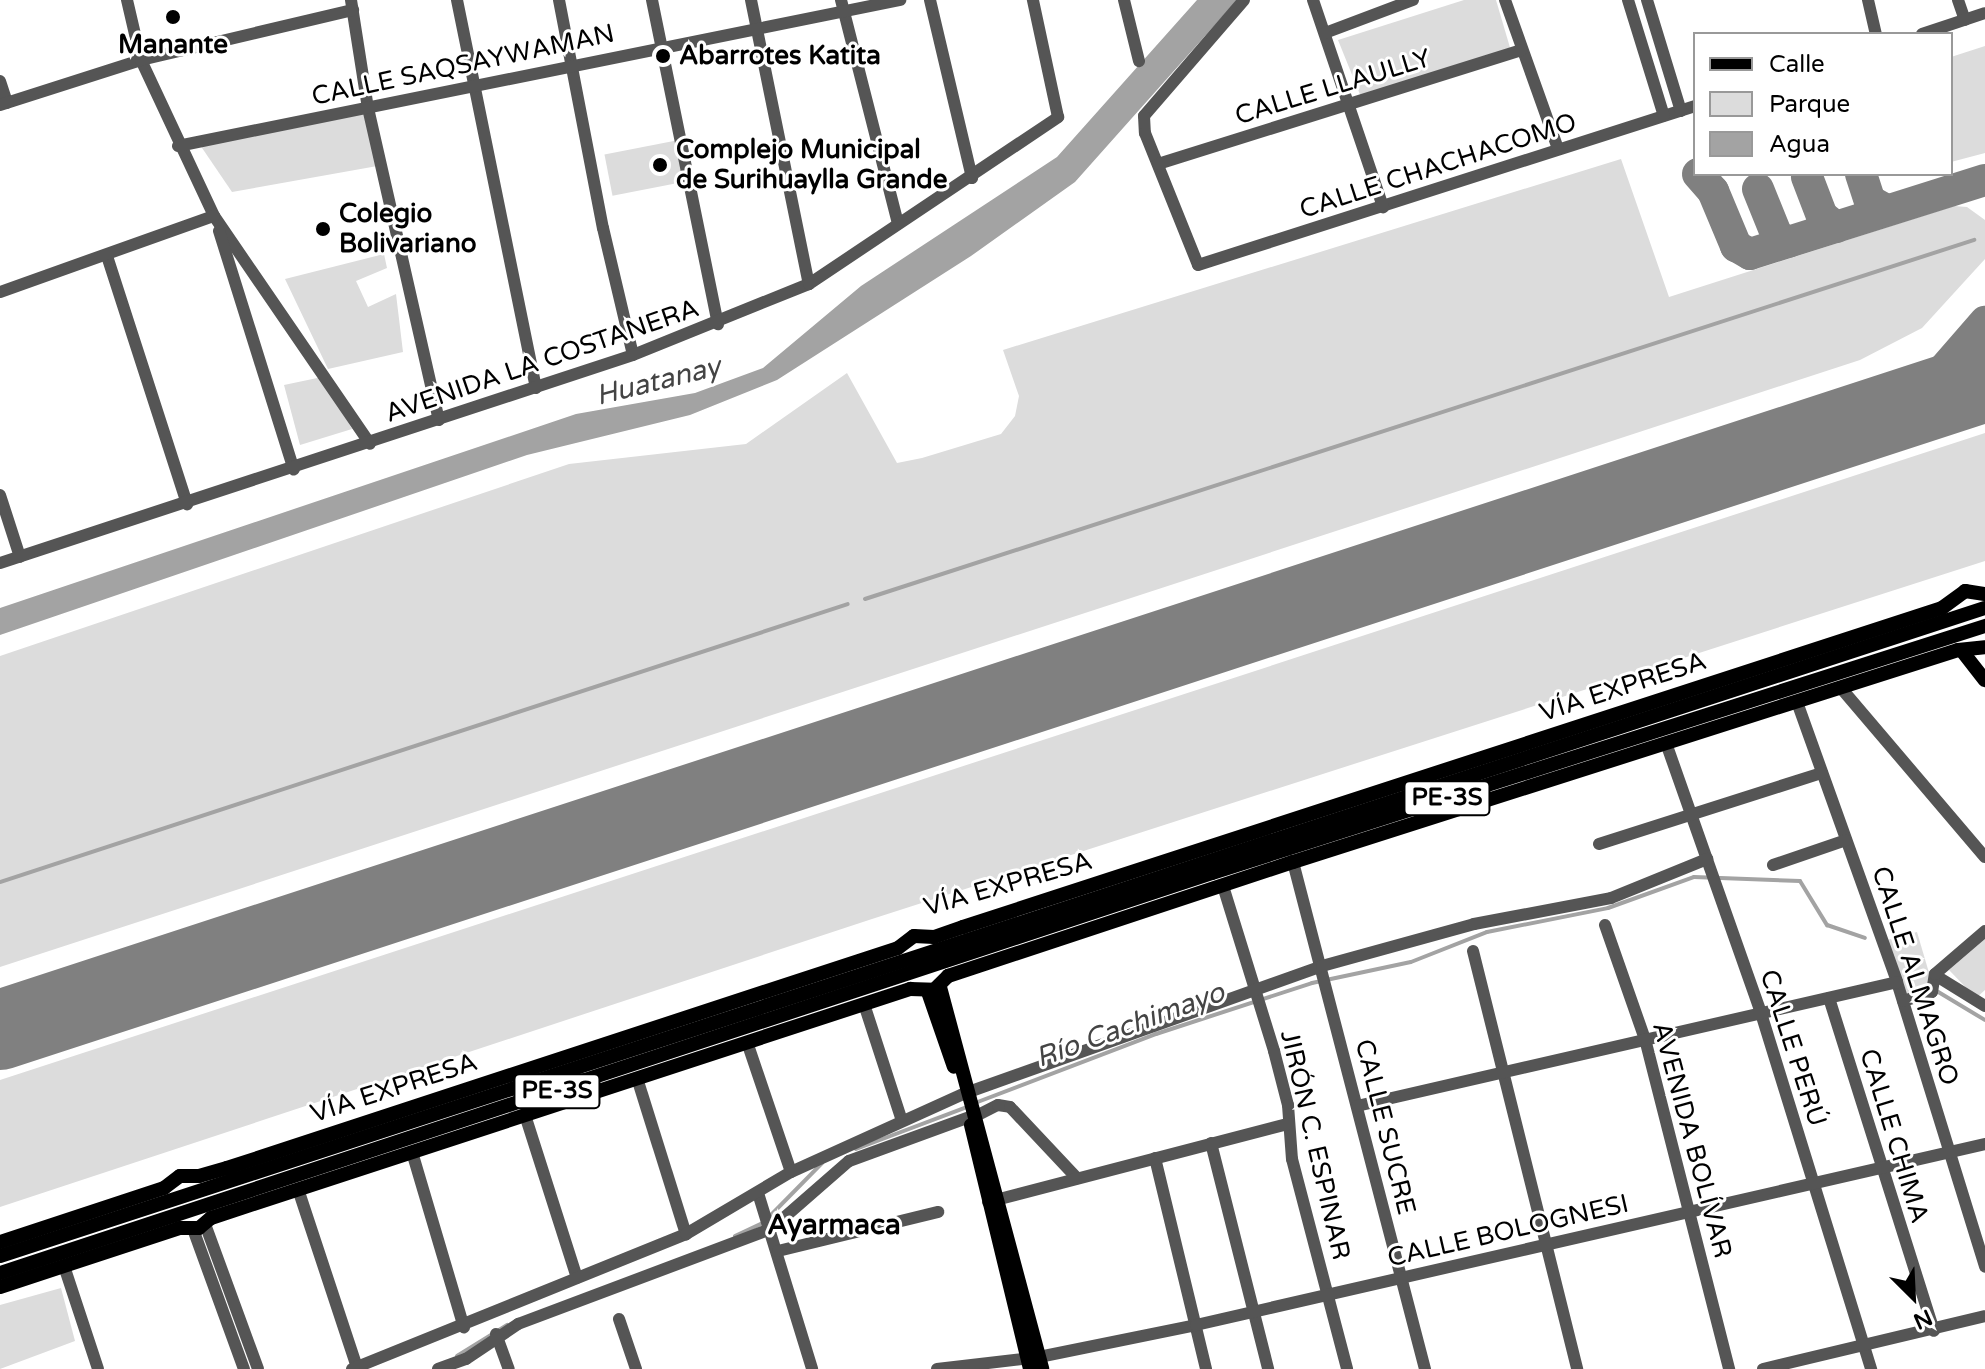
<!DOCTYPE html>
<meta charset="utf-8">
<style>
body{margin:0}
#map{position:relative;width:1985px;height:1369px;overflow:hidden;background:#fff;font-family:"Varela Round",sans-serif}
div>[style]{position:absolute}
.green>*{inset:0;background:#dcdcdc;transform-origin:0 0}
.water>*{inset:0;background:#a3a3a3}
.stream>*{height:4px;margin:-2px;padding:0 2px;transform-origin:2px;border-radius:2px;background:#a3a3a3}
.taxiway>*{height:32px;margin:-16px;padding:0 16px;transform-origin:16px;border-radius:16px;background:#808080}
.runway>*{height:80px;margin:-40px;padding:0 40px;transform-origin:40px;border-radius:40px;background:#808080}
.minor>*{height:12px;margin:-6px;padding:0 6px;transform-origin:6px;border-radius:6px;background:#555}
.major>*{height:14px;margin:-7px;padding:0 7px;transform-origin:7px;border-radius:7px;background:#000}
.dots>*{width:22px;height:22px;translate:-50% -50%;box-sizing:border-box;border:4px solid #fff;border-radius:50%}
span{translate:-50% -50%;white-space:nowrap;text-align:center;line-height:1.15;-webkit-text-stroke:6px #fff;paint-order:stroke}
.shield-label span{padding:2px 6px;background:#fff;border:2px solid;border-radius:6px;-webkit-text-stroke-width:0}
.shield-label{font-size:24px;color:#000;font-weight:700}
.poi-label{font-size:26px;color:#000;font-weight:700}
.left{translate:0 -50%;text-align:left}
.street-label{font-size:26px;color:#000}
.water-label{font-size:28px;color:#444;font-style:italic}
.neighbourhood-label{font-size:28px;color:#000;font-weight:700}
.legend{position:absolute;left:1693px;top:32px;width:260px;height:144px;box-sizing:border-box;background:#fff;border:2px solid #999;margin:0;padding:10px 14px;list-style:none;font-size:24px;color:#000}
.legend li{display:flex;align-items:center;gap:16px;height:40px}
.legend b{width:40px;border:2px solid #999}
.north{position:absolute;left:1873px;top:1257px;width:80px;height:80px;-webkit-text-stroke:6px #fff;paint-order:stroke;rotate:156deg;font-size:22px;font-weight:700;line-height:32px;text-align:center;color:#000}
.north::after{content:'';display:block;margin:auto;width:28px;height:36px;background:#000;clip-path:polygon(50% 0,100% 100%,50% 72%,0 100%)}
</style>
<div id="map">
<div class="green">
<i style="clip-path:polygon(1464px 0,1496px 0,1511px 51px,1361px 97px,1338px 40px)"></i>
<i style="clip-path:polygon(1985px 46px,1985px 153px,1951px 162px,1951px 57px)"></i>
<i style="clip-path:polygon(371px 107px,383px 165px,232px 192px,198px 142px)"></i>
<i style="left:684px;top:139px;width:42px;height:81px;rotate:79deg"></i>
<i style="clip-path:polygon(1621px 159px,1669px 297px,1954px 206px,1967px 207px,1985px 220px,1985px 259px,1922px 328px,1860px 360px,0 967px,0 656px,569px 464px,746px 444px,847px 373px,897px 463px,922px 458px,1001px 434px,1015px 416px,1019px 396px,1003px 350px)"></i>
<i style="clip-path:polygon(384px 254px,387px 268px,356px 281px,368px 307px,396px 294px,403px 352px,328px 369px,285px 279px)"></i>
<i style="clip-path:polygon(322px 377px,352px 429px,300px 445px,284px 385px)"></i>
<i style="clip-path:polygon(1985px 433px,1985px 561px,872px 919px,0 1207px,0 1080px)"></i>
<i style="clip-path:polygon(1917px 932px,1932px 983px,1906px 994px,1887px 940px)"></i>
<i style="clip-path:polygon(1985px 939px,1985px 990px,1976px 998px,1949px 970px)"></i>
<i style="clip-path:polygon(61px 1288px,75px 1341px,0 1369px,0 1305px)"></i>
</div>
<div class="water">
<i style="clip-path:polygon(1197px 0,1237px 0,1075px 182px,971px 256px,777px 380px,690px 415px,527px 455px,0 635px,0 608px,576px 414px,695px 393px,763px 368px,861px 286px,1057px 157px)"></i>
</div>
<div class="stream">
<i style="left:865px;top:599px;width:1166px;rotate:-17.94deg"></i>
<i style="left:0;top:882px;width:892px;rotate:-18.15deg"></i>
<i style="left:1935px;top:990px;width:58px;rotate:31deg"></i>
<i style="left:975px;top:1103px;width:194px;rotate:-20.9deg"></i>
<i style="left:1156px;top:1034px;width:164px;rotate:-18.1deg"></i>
<i style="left:1312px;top:983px;width:101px;rotate:-12deg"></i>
<i style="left:1411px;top:962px;width:82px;rotate:-21.5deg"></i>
<i style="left:1487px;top:932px;width:123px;rotate:-11.2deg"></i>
<i style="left:1608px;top:908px;width:91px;rotate:-19.8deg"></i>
<i style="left:1694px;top:877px;width:106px;rotate:2.2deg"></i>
<i style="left:1800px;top:881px;width:52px;rotate:58.5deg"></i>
<i style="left:1827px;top:925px;width:40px;rotate:18.9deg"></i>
<i style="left:856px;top:1149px;width:119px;rotate:-20.7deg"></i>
<i style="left:769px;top:1217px;width:76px;rotate:-45.5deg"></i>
<i style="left:735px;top:1236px;width:31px;rotate:-25deg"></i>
<i style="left:457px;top:1356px;width:59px;rotate:-31.8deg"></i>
</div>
<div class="taxiway">
<i style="left:1698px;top:174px;width:23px;rotate:49deg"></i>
<i style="left:1713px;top:191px;width:60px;rotate:67.3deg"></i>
<i style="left:1736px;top:246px;width:16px;rotate:30deg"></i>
<i style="left:1750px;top:254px;width:246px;rotate:-17.5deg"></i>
<i style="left:1861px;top:174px;width:28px;rotate:72deg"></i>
<i style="left:1870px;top:201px;width:18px;rotate:29deg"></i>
<i style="left:1807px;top:177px;width:42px;rotate:69deg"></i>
<i style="left:1822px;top:216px;width:18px;rotate:38deg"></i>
<i style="left:1758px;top:189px;width:51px;rotate:68deg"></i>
<i style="left:1777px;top:236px;width:13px;rotate:27deg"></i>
<i style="left:1911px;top:407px;width:113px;rotate:-49deg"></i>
</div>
<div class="runway">
<i style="left:0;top:1030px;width:2088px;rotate:-18.08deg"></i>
</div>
<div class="minor">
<i style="left:127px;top:0;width:62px;rotate:76.9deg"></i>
<i style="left:141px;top:60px;width:172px;rotate:64.9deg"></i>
<i style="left:214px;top:216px;width:276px;rotate:55.6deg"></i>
<i style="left:351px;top:0;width:109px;rotate:81.1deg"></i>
<i style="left:368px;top:108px;width:320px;rotate:77.2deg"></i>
<i style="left:457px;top:0;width:396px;rotate:78.5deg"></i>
<i style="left:559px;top:0;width:232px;rotate:79.1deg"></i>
<i style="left:603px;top:228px;width:130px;rotate:76.7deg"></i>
<i style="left:652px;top:0;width:331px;rotate:78.5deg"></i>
<i style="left:751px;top:0;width:290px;rotate:78.5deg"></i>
<i style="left:841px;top:0;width:231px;rotate:75.7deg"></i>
<i style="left:930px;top:0;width:183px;rotate:76.7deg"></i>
<i style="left:1124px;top:0;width:63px;rotate:76.2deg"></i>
<i style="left:1244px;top:0;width:153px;rotate:130.8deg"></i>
<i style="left:1144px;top:116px;width:17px;rotate:87deg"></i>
<i style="left:1145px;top:133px;width:142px;rotate:68.1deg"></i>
<i style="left:1198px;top:265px;width:522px;rotate:-17.74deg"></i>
<i style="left:1313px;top:0;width:219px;rotate:71.3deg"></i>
<i style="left:1505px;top:0;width:158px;rotate:70.4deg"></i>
<i style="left:1628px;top:0;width:121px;rotate:72.8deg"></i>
<i style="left:1647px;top:0;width:116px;rotate:73deg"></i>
<i style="left:1868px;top:0;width:35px;rotate:77deg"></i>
<i style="left:1958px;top:0;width:21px;rotate:71deg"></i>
<i style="left:1325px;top:33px;width:94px;rotate:-20.6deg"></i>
<i style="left:1922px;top:34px;width:66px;rotate:-18.4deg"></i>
<i style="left:0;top:81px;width:23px;rotate:72deg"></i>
<i style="left:0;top:105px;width:148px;rotate:-17.7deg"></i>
<i style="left:141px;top:60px;width:218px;rotate:-13.3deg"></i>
<i style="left:178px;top:146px;width:737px;rotate:-11.43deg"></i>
<i style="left:1158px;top:164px;width:381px;rotate:-17.4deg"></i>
<i style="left:219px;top:231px;width:250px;rotate:72.6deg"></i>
<i style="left:107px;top:256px;width:261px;rotate:72.1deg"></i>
<i style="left:0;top:292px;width:227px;rotate:-19.6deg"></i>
<i style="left:0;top:495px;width:65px;rotate:72.1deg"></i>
<i style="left:0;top:563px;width:666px;rotate:-18.19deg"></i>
<i style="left:633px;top:355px;width:190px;rotate:-22deg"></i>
<i style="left:809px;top:284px;width:300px;rotate:-33.8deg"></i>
<i style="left:1058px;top:117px;width:120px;rotate:-102.1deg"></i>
<i style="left:1841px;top:688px;width:222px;rotate:49.6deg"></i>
<i style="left:1797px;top:702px;width:297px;rotate:70.3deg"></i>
<i style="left:1897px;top:982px;width:298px;rotate:72.8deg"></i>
<i style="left:1666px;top:743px;width:283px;rotate:70.6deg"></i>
<i style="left:1760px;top:1010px;width:376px;rotate:72.8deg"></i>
<i style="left:1599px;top:844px;width:234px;rotate:-17.7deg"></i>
<i style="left:1293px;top:862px;width:524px;rotate:75.41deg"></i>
<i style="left:1773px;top:865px;width:77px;rotate:-18.9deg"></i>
<i style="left:1223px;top:886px;width:173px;rotate:72.8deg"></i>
<i style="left:1274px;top:1051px;width:56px;rotate:75.5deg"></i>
<i style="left:1288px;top:1105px;width:54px;rotate:85.8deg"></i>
<i style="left:1292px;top:1159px;width:217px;rotate:75.3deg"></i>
<i style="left:1605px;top:925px;width:121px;rotate:70.7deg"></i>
<i style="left:1645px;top:1039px;width:341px;rotate:75.7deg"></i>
<i style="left:1473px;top:951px;width:431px;rotate:76deg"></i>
<i style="left:1938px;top:977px;width:55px;rotate:31.7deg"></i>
<i style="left:1829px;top:998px;width:349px;rotate:72.5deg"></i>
<i style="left:1903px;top:1001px;width:30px;rotate:-17deg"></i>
<i style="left:1932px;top:992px;width:18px;rotate:-81deg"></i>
<i style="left:1935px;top:974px;width:66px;rotate:-40.7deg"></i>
<i style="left:864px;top:1004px;width:123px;rotate:72deg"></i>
<i style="left:747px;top:1042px;width:137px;rotate:71.3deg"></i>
<i style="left:637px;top:1078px;width:164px;rotate:72.6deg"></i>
<i style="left:1357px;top:1106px;width:554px;rotate:-12.93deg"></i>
<i style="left:525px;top:1115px;width:171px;rotate:72.3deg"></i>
<i style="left:978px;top:1115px;width:22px;rotate:-27deg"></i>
<i style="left:998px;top:1105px;width:12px;rotate:9deg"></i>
<i style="left:1010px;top:1107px;width:98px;rotate:46.7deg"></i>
<i style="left:1211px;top:1143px;width:233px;rotate:75.8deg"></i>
<i style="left:412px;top:1152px;width:183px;rotate:73.5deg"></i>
<i style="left:1155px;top:1158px;width:217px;rotate:76.4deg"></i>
<i style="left:298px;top:1189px;width:188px;rotate:71.7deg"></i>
<i style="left:758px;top:1193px;width:184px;rotate:72.9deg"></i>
<i style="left:988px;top:1202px;width:310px;rotate:-14.6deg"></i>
<i style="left:205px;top:1224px;width:154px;rotate:69.9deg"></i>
<i style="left:193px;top:1229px;width:149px;rotate:70deg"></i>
<i style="left:778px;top:1251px;width:165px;rotate:-13.7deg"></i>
<i style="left:64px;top:1266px;width:108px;rotate:71.7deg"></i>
<i style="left:619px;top:1319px;width:53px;rotate:71.2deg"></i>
<i style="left:496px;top:1334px;width:37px;rotate:70deg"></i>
<i style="left:352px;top:1369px;width:360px;rotate:-22deg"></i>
<i style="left:686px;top:1234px;width:122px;rotate:-30.6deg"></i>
<i style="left:791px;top:1172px;width:189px;rotate:-24.4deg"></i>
<i style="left:963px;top:1094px;width:381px;rotate:-19.6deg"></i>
<i style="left:1322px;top:966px;width:158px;rotate:-15.4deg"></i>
<i style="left:1474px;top:924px;width:139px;rotate:-10.7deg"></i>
<i style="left:1611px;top:898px;width:104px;rotate:-22.1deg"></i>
<i style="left:438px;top:1369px;width:30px;rotate:-20deg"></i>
<i style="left:466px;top:1359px;width:63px;rotate:-33.9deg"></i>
<i style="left:518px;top:1324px;width:270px;rotate:-20.6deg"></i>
<i style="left:771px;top:1229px;width:103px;rotate:-41.1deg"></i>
<i style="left:849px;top:1161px;width:128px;rotate:-20.1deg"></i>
<i style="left:937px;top:1369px;width:103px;rotate:-6.7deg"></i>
<i style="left:1039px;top:1357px;width:160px;rotate:-11.5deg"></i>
<i style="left:1196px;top:1325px;width:809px;rotate:-12.92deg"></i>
<i style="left:1763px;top:1369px;width:228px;rotate:-13.4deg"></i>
</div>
<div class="major">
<i style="left:1962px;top:651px;width:37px;rotate:52deg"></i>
<i style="left:940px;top:987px;width:395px;rotate:75deg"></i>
<i style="left:928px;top:992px;width:79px;rotate:70.9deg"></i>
<i style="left:971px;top:1125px;width:251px;rotate:76.4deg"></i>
<i style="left:0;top:1242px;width:173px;rotate:-18.2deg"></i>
<i style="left:164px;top:1188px;width:20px;rotate:-37deg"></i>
<i style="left:180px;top:1176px;width:19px"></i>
<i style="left:199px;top:1176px;width:29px;rotate:-16deg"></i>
<i style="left:227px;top:1168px;width:706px;rotate:-18.15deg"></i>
<i style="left:898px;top:948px;width:20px;rotate:-37deg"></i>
<i style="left:914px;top:936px;width:20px;rotate:3deg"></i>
<i style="left:934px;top:937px;width:31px;rotate:-19deg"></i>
<i style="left:963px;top:927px;width:1030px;rotate:-18.05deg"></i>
<i style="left:1942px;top:608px;width:29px;rotate:-36deg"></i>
<i style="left:1965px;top:591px;width:20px;rotate:9deg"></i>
<i style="left:0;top:1256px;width:2088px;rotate:-18.08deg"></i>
<i style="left:0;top:1273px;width:1276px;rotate:-18.26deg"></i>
<i style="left:1212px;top:873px;width:812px;rotate:-17.72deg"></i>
<i style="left:0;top:1287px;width:188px;rotate:-18.2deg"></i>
<i style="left:179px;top:1228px;width:20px"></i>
<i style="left:199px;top:1228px;width:16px;rotate:-40deg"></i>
<i style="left:211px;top:1218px;width:736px;rotate:-18.14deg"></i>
<i style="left:910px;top:989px;width:24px;rotate:2deg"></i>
<i style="left:934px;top:990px;width:20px;rotate:-45deg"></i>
<i style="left:948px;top:976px;width:363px;rotate:-18.3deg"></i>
<i style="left:1293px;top:862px;width:698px;rotate:-17.68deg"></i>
<i style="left:1958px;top:650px;width:27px;rotate:-6deg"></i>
</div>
<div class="dots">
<i style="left:173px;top:17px;background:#000"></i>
<i style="left:663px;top:56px;background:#000"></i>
<i style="left:660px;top:165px;background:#000"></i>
<i style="left:323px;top:229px;background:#000"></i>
</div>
<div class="shield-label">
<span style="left:1447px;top:798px">PE-3S</span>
<span style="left:557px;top:1091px">PE-3S</span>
</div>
<div class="poi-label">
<span style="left:173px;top:45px">Manante</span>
<span class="left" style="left:679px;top:56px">Abarrotes Katita</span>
<span class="left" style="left:676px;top:165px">Complejo Municipal<br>de Surihuaylla Grande</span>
<span class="left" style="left:339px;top:229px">Colegio<br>Bolivariano</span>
</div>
<div class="street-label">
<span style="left:463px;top:65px;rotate:-12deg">CALLE SAQSAYWAMAN</span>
<span style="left:1333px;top:87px;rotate:-17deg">CALLE LLAULLY</span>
<span style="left:1438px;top:166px;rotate:-18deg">CALLE CHACHACOMO</span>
<span style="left:542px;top:361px;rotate:-19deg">AVENIDA LA COSTANERA</span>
<span style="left:1623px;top:687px;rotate:-18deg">VÍA EXPRESA</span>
<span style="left:1008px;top:884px;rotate:-16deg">VÍA EXPRESA</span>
<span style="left:1915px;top:976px;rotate:72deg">CALLE ALMAGRO</span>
<span style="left:1793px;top:1048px;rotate:72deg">CALLE PERÚ</span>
<span style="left:394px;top:1088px;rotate:-18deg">VÍA EXPRESA</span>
<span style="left:1385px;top:1127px;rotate:76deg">CALLE SUCRE</span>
<span style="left:1894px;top:1136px;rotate:73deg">CALLE CHIMA</span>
<span style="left:1692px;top:1140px;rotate:75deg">AVENIDA BOLÍVAR</span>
<span style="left:1315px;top:1145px;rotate:77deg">JIRÓN C. ESPINAR</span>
<span style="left:1508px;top:1231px;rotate:-13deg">CALLE BOLOGNESI</span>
</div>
<div class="water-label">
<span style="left:658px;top:381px;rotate:-14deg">Huatanay</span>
<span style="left:1130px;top:1025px;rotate:-20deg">Río Cachimayo</span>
</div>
<div class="neighbourhood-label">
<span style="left:834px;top:1225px">Ayarmaca</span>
</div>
<ul class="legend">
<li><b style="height:10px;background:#000"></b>Calle</li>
<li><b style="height:22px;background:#dcdcdc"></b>Parque</li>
<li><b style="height:22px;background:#a3a3a3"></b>Agua</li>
</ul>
<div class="north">N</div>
</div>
